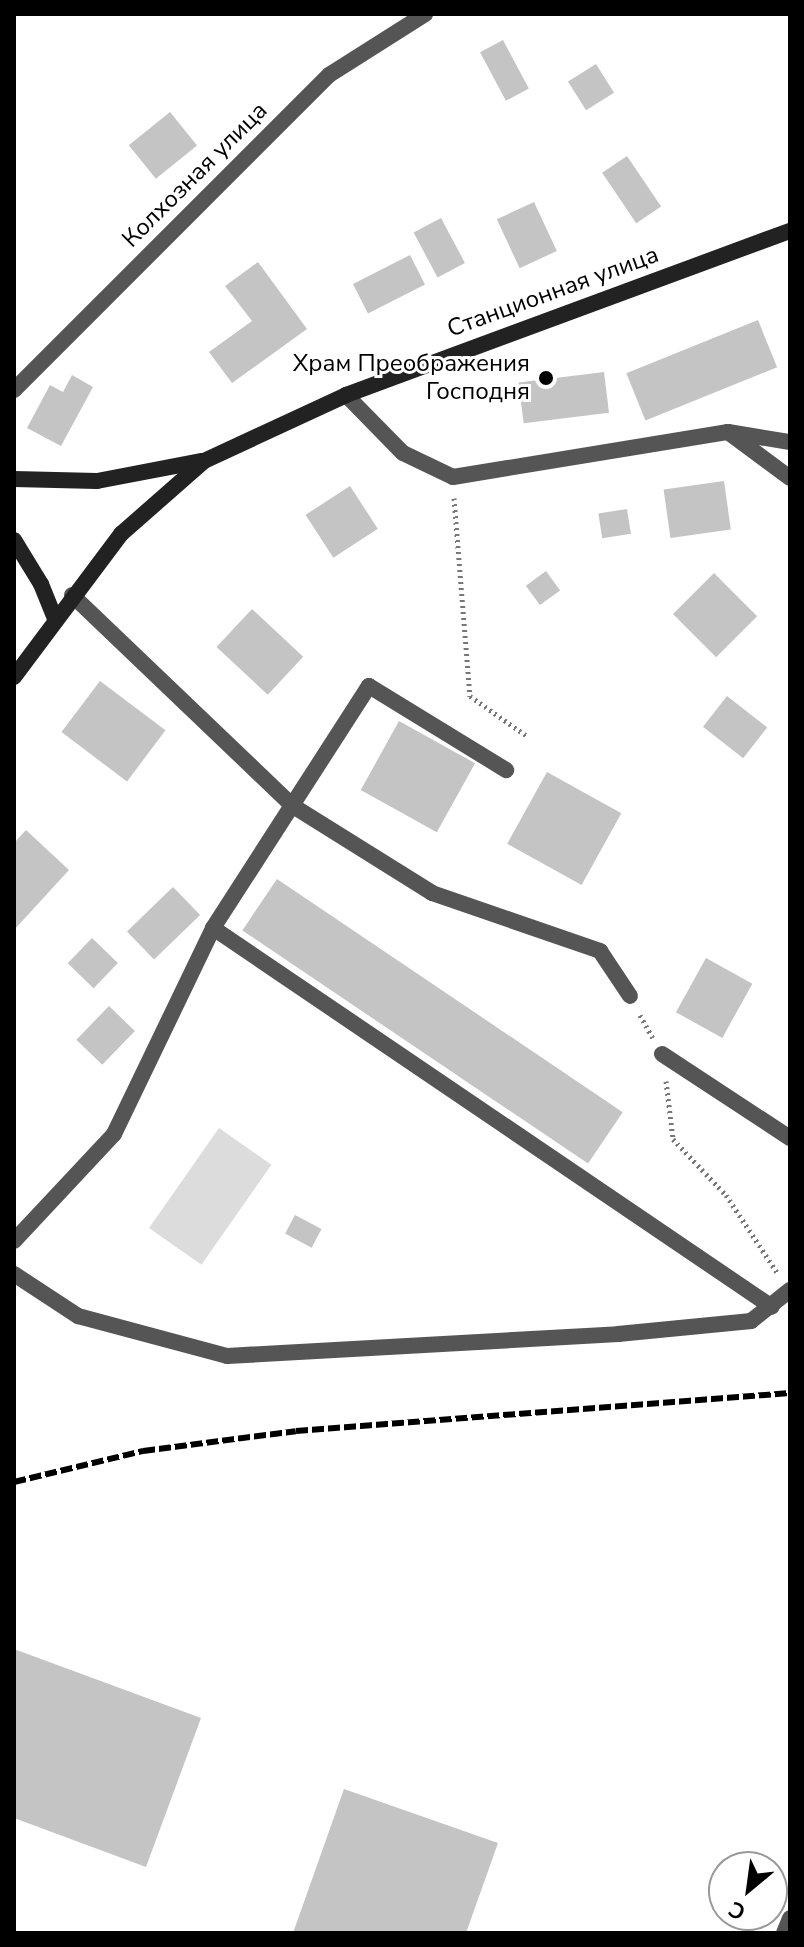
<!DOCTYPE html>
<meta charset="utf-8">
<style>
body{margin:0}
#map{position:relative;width:804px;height:1947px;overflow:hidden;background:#fff;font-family:"Nunito Sans",sans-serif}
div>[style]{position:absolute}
.green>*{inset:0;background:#dcdcdc;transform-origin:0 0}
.building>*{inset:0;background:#c4c4c4;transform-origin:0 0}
.path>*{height:5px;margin-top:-2.5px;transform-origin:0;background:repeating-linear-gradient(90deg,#777 0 2px,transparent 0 6px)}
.lane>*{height:16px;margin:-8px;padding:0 8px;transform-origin:8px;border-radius:8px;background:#555}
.street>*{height:16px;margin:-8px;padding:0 8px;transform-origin:8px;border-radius:8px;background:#555}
.secondary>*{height:16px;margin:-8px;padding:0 8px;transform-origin:8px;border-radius:8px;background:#222}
.rail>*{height:6px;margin-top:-3px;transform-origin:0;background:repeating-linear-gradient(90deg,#000 0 12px,transparent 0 16px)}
.dots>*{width:22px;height:22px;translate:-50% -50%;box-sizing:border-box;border:4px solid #fff;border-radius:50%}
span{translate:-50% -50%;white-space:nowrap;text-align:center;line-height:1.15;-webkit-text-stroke:6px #fff;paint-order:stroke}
.street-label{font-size:24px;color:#000}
.poi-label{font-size:24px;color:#000}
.right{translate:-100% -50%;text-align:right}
.frame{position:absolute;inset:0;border:16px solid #000;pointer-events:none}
.north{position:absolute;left:708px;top:1851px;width:80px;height:80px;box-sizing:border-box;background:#fff;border:2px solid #999;border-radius:50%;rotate:209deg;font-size:22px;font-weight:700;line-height:32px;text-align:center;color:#000}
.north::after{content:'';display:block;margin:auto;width:28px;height:36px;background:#000;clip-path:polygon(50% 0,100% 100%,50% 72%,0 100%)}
</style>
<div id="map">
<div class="green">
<i style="left:219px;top:1128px;width:64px;height:122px;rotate:35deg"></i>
</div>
<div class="building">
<i style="left:503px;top:40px;width:55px;height:26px;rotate:62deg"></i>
<i style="left:596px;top:64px;width:34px;height:33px;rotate:58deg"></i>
<i style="left:170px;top:112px;width:43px;height:53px;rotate:51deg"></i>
<i style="left:627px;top:156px;width:61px;height:30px;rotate:56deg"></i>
<i style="left:534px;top:202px;width:54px;height:41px;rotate:65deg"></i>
<i style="left:441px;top:218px;width:51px;height:31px;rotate:62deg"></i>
<i style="left:410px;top:255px;width:33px;height:64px;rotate:63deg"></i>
<i style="clip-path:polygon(258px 262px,307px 329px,232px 383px,209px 352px,252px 321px,225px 286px)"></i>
<i style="left:758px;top:320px;width:51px;height:142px;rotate:68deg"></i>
<i style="left:604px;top:372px;width:41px;height:86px;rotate:83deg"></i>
<i style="clip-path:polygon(72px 375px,93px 387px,61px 446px,27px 428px,50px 385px,63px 392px)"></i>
<i style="left:724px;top:481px;width:49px;height:61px;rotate:82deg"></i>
<i style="left:350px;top:486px;width:51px;height:53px;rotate:57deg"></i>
<i style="left:627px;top:509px;width:25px;height:29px;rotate:81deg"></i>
<i style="left:546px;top:571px;width:24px;height:25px;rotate:54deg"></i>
<i style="left:714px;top:573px;width:61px;height:58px;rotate:45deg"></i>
<i style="left:252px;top:609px;width:70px;height:52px;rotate:43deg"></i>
<i style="left:100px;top:681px;width:82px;height:64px;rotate:37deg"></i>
<i style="left:727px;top:696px;width:51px;height:39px;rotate:38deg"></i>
<i style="left:399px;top:721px;width:87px;height:79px;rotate:29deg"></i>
<i style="left:547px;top:772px;width:85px;height:82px;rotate:29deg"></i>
<i style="clip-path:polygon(26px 830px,69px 870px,14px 930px,14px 843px)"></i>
<i style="left:277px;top:879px;width:417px;height:62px;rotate:34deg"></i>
<i style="left:173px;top:887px;width:39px;height:64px;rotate:46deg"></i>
<i style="left:92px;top:938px;width:36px;height:35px;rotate:44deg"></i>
<i style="left:706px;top:958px;width:53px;height:62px;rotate:29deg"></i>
<i style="left:109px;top:1006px;width:36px;height:47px;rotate:44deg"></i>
<i style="left:295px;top:1215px;width:30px;height:21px;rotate:28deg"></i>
<i style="clip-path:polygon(14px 1649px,201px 1718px,146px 1867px,14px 1818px)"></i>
<i style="clip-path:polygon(344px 1789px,498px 1843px,466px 1933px,293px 1933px)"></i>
</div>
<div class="path">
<i style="left:454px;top:498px;width:199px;rotate:85.4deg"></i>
<i style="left:470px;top:696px;width:70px;rotate:35.1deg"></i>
<i style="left:640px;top:1015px;width:26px;rotate:61deg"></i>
<i style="left:666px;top:1081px;width:58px;rotate:83.1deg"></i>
<i style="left:673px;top:1139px;width:77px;rotate:46.6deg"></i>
<i style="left:726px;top:1195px;width:95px;rotate:56.6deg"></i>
</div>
<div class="lane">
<i style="left:346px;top:395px;width:81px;rotate:45.5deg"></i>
<i style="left:403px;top:453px;width:55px;rotate:25.6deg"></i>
<i style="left:453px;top:477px;width:279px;rotate:-9.3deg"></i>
<i style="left:728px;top:432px;width:63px;rotate:9.2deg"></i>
<i style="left:72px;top:595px;width:306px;rotate:43.7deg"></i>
<i style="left:293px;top:806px;width:164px;rotate:32deg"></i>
<i style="left:432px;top:893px;width:178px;rotate:19deg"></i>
<i style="left:600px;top:951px;width:54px;rotate:56.3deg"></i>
<i style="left:213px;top:928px;width:675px;rotate:34.14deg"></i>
<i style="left:662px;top:1054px;width:153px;rotate:33.3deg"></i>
<i style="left:14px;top:1241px;width:146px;rotate:-46.9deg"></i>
<i style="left:114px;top:1134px;width:229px;rotate:-64.3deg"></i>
<i style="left:213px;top:928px;width:288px;rotate:-57.2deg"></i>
<i style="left:369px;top:686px;width:161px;rotate:31.5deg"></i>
<i style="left:14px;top:1274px;width:77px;rotate:33.3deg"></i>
<i style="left:78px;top:1316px;width:154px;rotate:15deg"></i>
<i style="left:227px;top:1356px;width:392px;rotate:-3.2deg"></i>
<i style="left:618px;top:1334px;width:134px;rotate:-5.6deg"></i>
<i style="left:751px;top:1321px;width:50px;rotate:-38.5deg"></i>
</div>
<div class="street">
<i style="left:14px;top:390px;width:445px;rotate:-45deg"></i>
<i style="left:329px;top:75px;width:114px;rotate:-32.4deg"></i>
<i style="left:728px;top:432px;width:77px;rotate:36.6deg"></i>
<i style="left:784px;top:1933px;width:16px;rotate:-68deg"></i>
</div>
<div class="secondary">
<i style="left:14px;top:479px;width:83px;rotate:1.4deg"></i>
<i style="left:97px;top:481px;width:107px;rotate:-10.8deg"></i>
<i style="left:14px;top:540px;width:52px;rotate:58.5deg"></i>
<i style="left:41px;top:584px;width:38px;rotate:68deg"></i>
<i style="left:14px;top:677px;width:179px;rotate:-53.2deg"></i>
<i style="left:121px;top:534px;width:111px;rotate:-41.3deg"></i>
<i style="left:204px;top:461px;width:157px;rotate:-24.9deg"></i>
<i style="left:346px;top:395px;width:473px;rotate:-20.3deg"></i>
</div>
<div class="rail">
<i style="left:14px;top:1482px;width:133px;rotate:-13.5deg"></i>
<i style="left:143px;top:1451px;width:154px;rotate:-7.4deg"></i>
<i style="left:296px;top:1431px;width:495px;rotate:-4.4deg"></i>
</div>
<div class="dots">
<i style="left:546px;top:378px;background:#000"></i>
</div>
<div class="street-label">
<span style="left:195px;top:175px;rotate:-45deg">Колхозная улица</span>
<span style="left:553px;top:292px;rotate:-20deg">Станционная улица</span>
</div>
<div class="poi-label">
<span class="right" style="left:530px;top:378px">Храм Преображения<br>Господня</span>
</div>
<div class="frame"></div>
<div class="north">С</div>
</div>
